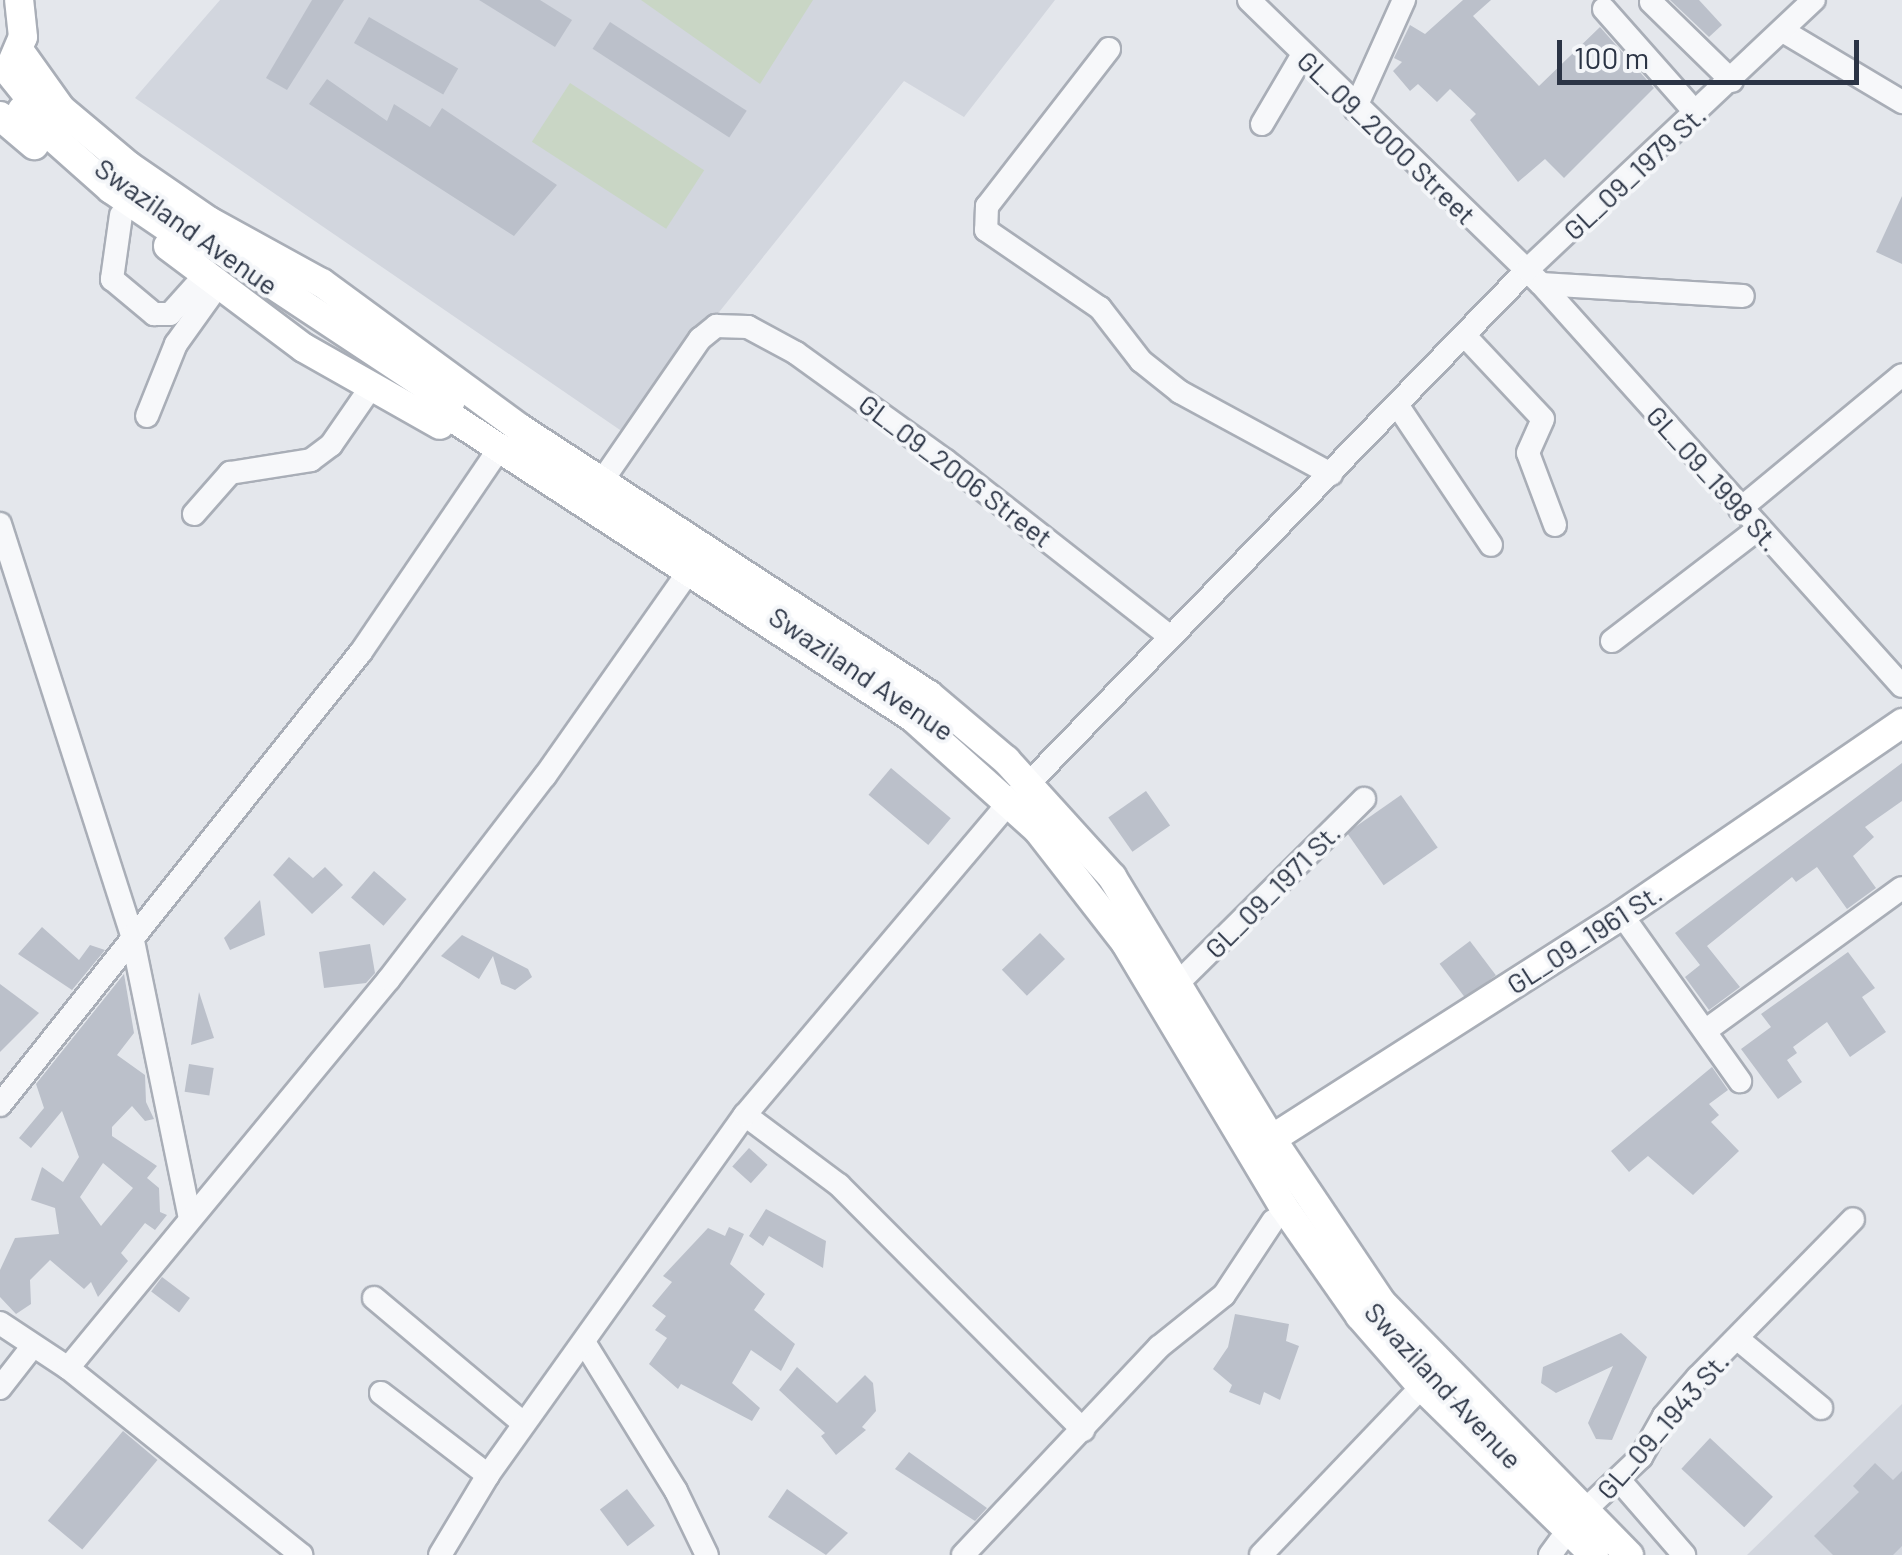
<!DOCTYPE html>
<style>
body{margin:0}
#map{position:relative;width:1902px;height:1555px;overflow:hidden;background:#e4e7ec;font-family:Barlow,sans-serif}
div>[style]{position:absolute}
.built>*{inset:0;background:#d2d6de}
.green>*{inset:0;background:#c9d6c5;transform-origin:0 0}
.building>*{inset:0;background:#bbc0ca;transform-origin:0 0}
.roads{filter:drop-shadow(2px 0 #a9aeb7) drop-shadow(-2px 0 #a9aeb7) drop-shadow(0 2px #a9aeb7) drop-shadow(0 -2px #a9aeb7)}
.minor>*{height:22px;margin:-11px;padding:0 11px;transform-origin:11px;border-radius:11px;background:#f7f8fa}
.major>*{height:28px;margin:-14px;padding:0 14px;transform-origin:14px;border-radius:14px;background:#fff}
span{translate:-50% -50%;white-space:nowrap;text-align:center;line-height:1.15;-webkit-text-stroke:8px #f4f6f9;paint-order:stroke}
.street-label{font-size:28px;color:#2b3445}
.scale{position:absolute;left:1557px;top:40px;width:302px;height:45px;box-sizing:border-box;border:5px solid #2b3445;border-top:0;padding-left:12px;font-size:30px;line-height:35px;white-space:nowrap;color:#2b3445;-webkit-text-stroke:8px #f4f6f9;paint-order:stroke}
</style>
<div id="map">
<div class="built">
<i style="clip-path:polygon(220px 0,1055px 0,964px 117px,904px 81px,623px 432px,135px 98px)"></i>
<i style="clip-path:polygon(1902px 1404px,1902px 1555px,1747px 1555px)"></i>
</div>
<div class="green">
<i style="clip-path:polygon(641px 0,813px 0,760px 84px)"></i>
<i style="left:570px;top:83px;width:160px;height:70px;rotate:33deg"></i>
</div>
<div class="building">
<i style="clip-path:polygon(312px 0,344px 0,287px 90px,266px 78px)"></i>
<i style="clip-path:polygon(479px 0,540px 0,572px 20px,555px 47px)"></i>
<i style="clip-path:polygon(1463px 0,1491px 0,1473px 16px,1539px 86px,1600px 27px,1654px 88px,1564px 178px,1545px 159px,1518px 182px,1470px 120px,1476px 114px,1450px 89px,1437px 102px,1418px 84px,1410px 91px,1393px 71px,1402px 62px,1394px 58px,1410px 25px,1425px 34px)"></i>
<i style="clip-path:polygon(1670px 0,1699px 0,1722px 25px,1709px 37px)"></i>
<i style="left:369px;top:17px;width:103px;height:30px;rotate:30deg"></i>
<i style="left:610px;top:22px;width:163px;height:32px;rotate:33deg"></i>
<i style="clip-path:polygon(327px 79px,387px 121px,394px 104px,430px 127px,442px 108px,557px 185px,514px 236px,309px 104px)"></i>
<i style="clip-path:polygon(1902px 196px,1902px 264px,1876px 252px)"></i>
<i style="clip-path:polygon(1902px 763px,1902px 801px,1865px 827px,1874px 837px,1853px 856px,1876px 888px,1847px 909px,1817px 867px,1796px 882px,1792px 877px,1707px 946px,1740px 987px,1709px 1010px,1685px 977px,1700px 965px,1675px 933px)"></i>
<i style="left:891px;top:768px;width:78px;height:35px;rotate:40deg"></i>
<i style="left:1146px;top:791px;width:42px;height:46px;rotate:55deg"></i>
<i style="left:1401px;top:795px;width:64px;height:66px;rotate:55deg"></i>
<i style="clip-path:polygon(289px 857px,313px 878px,325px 867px,343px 885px,312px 914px,273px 875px)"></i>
<i style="left:374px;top:871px;width:43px;height:35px;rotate:41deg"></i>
<i style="clip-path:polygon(260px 900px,265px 935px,230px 950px,224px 938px)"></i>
<i style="clip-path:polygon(42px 927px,79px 960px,90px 945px,105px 950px,72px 990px,18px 954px)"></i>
<i style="left:1040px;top:933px;width:36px;height:53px;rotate:46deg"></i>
<i style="clip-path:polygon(462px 935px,528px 969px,532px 977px,515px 990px,501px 984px,493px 956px,479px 979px,441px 956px)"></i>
<i style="left:1470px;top:941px;width:43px;height:38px;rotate:53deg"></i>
<i style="clip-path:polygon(370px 944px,375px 973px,366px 983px,324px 988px,319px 952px)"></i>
<i style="clip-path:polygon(1848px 952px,1875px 988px,1862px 997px,1886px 1032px,1850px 1057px,1827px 1022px,1793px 1047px,1797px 1053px,1787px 1060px,1802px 1082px,1778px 1099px,1741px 1049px,1771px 1027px,1761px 1014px)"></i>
<i style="clip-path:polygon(evenodd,124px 974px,134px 1033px,117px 1055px,145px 1075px,146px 1102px,154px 1119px,145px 1121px,132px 1106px,112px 1127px,112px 1136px,157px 1166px,147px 1178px,159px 1188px,160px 1212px,167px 1215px,155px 1230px,145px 1223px,121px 1253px,128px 1261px,98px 1297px,91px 1282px,84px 1289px,50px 1260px,30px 1280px,31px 1304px,16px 1314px,0 1297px,0 1270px,15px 1238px,59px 1234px,55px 1208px,31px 1200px,42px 1167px,63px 1182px,79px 1157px,62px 1111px,31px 1148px,19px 1138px,44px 1108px,36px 1084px,124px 974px,103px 1163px,133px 1188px,101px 1226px,80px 1197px,103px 1163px)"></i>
<i style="clip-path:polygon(0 984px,39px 1013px,0 1052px)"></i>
<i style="clip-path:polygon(199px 992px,214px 1038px,191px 1045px)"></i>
<i style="left:189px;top:1064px;width:25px;height:28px;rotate:9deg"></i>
<i style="clip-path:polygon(1712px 1067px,1728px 1090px,1709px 1104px,1719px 1115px,1711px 1122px,1739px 1151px,1693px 1195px,1648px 1156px,1629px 1172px,1611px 1151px)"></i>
<i style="left:749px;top:1148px;width:25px;height:25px;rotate:42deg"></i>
<i style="clip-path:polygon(766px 1209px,826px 1241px,823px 1268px,769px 1236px,763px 1246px,749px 1236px)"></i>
<i style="clip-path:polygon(729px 1227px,744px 1234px,730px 1264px,765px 1294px,754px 1310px,795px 1344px,781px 1371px,751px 1350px,732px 1383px,760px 1408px,752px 1421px,681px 1384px,678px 1389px,649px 1364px,667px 1338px,655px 1330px,666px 1316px,652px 1306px,672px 1282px,663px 1276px,708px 1228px,725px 1236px)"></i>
<i style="left:162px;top:1277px;width:35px;height:18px;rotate:37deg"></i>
<i style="clip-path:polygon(1235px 1314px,1289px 1324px,1286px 1341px,1299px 1346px,1280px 1400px,1264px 1392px,1260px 1405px,1229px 1392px,1232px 1385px,1213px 1369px,1228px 1347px)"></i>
<i style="clip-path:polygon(1621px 1333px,1647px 1357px,1612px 1440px,1596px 1439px,1588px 1423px,1613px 1366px,1556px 1393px,1541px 1383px,1543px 1367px)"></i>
<i style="clip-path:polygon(797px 1367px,837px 1403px,865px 1375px,873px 1383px,876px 1411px,862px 1427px,866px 1430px,836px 1455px,821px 1436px,825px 1433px,779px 1390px)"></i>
<i style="left:123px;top:1431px;width:45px;height:117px;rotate:40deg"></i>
<i style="left:1710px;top:1438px;width:86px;height:42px;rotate:43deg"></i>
<i style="clip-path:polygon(909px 1452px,987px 1508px,975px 1521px,895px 1469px)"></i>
<i style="clip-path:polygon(1875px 1463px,1893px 1480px,1902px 1471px,1902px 1546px,1893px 1555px,1833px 1555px,1814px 1536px,1859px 1492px,1853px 1486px)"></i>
<i style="left:627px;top:1489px;width:46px;height:34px;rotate:53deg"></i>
<i style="clip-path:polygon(787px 1489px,848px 1533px,826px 1555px,768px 1517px)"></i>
</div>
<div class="roads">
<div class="minor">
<i style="left:1249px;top:0;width:407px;rotate:44.2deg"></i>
<i style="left:1541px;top:284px;width:540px;rotate:48.08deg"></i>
<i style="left:1651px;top:2px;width:113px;rotate:44.3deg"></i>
<i style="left:1604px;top:9px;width:140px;rotate:48.5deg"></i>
<i style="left:1783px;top:31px;width:139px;rotate:30.8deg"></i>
<i style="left:1109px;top:49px;width:199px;rotate:127.8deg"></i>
<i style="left:987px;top:206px;width:24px;rotate:92deg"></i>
<i style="left:986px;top:230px;width:138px;rotate:34.4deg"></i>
<i style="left:1100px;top:308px;width:67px;rotate:52.3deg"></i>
<i style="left:1141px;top:361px;width:50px;rotate:38.5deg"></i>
<i style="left:1180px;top:392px;width:172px;rotate:28.5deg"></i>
<i style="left:1355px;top:109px;width:120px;rotate:-65.8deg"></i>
<i style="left:1262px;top:124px;width:79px;rotate:-59.5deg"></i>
<i style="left:121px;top:215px;width:65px;rotate:98deg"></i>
<i style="left:112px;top:279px;width:55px;rotate:39.8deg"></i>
<i style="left:154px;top:314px;width:16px"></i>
<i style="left:170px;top:314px;width:54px;rotate:-48deg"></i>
<i style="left:1541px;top:284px;width:202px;rotate:3.4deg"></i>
<i style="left:1466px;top:337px;width:112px;rotate:46.8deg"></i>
<i style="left:1543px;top:419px;width:37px;rotate:114deg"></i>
<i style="left:1528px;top:453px;width:77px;rotate:69.4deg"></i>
<i style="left:1398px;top:406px;width:167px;rotate:56.2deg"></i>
<i style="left:147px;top:416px;width:78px;rotate:-68.1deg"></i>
<i style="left:176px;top:344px;width:74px;rotate:-54.4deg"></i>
<i style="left:602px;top:481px;width:173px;rotate:-55.4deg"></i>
<i style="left:700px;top:339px;width:21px;rotate:-39deg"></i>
<i style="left:716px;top:326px;width:32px;rotate:2deg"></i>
<i style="left:748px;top:327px;width:55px;rotate:28.4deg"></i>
<i style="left:796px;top:353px;width:185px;rotate:35.8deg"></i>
<i style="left:946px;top:461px;width:283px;rotate:38.1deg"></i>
<i style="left:1740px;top:509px;width:210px;rotate:-39.6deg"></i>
<i style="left:194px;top:514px;width:55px;rotate:-48.7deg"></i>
<i style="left:230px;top:473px;width:82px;rotate:-9.1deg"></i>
<i style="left:311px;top:460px;width:25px;rotate:-37deg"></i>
<i style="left:331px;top:445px;width:70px;rotate:-55.4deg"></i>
<i style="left:0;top:524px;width:433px;rotate:72.2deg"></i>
<i style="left:132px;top:936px;width:284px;rotate:78.4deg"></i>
<i style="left:1612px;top:641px;width:185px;rotate:-37.5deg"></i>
<i style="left:1622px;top:915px;width:204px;rotate:54.6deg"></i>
<i style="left:1180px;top:981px;width:259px;rotate:-44.7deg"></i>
<i style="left:1705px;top:1031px;width:243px;rotate:-36deg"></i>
<i style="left:0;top:1105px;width:579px;rotate:-51.45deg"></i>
<i style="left:361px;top:652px;width:235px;rotate:-55.8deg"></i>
<i style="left:745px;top:1115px;width:117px;rotate:36.7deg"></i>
<i style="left:839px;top:1185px;width:346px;rotate:45.1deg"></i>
<i style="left:374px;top:1298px;width:194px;rotate:40deg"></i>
<i style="left:0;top:1323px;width:82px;rotate:33.5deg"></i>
<i style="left:68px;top:1368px;width:299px;rotate:38.7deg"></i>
<i style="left:1738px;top:1339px;width:108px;rotate:39.7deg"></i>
<i style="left:584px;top:1342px;width:175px;rotate:58.3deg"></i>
<i style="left:676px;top:1491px;width:71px;rotate:64.2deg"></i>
<i style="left:68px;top:1368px;width:504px;rotate:-50.47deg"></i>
<i style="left:389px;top:979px;width:256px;rotate:-52.5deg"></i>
<i style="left:545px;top:776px;width:238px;rotate:-54.9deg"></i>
<i style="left:0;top:1388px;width:52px;rotate:-52deg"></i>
<i style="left:381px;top:1393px;width:135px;rotate:37.5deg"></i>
<i style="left:1620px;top:1481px;width:98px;rotate:49.1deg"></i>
<i style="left:1585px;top:1510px;width:77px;rotate:-43.4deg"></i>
<i style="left:1641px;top:1457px;width:47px;rotate:-60.7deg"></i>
<i style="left:1664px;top:1416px;width:52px;rotate:-48.9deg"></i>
<i style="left:1698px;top:1377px;width:221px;rotate:-45.5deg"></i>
<i style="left:440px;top:1555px;width:93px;rotate:-59deg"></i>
<i style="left:488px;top:1475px;width:442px;rotate:-54.5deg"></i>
<i style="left:745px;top:1115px;width:397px;rotate:-49.8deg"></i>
<i style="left:1001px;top:812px;width:755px;rotate:-45.86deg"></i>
<i style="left:1527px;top:270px;width:394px;rotate:-43.3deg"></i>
<i style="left:963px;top:1555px;width:286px;rotate:-46.7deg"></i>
<i style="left:1159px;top:1347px;width:83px;rotate:-38.7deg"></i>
<i style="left:1224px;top:1295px;width:89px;rotate:-56.5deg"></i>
<i style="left:1261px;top:1555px;width:219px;rotate:-46.3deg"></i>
<i style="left:1550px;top:1555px;width:17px;rotate:-54deg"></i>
</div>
<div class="major">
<i style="left:19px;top:50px;width:72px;rotate:54.6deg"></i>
<i style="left:61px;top:109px;width:89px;rotate:40deg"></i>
<i style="left:129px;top:166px;width:97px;rotate:34.5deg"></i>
<i style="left:209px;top:221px;width:129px;rotate:28.8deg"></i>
<i style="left:322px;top:283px;width:243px;rotate:36.3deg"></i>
<i style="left:518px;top:427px;width:491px;rotate:33.1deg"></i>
<i style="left:929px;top:695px;width:101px;rotate:40.2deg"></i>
<i style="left:1006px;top:760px;width:158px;rotate:47.8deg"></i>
<i style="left:1112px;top:877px;width:306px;rotate:58.7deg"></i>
<i style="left:1271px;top:1138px;width:199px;rotate:56.1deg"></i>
<i style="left:1382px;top:1303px;width:353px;rotate:45.6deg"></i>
<i style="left:11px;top:65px;width:30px;rotate:-67deg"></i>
<i style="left:23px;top:37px;width:37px;rotate:-96deg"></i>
<i style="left:8px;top:71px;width:60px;rotate:51deg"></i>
<i style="left:22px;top:110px;width:119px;rotate:41.6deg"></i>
<i style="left:111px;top:189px;width:103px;rotate:34.3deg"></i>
<i style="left:0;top:116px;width:45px;rotate:40.5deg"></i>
<i style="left:186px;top:227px;width:317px;rotate:33.5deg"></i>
<i style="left:168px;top:246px;width:170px;rotate:36.9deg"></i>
<i style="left:304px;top:348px;width:156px;rotate:29.5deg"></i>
<i style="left:427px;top:401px;width:579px;rotate:33.09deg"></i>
<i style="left:912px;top:717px;width:168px;rotate:41.9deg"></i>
<i style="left:1037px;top:829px;width:143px;rotate:52.1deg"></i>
<i style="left:1125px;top:942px;width:308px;rotate:59.1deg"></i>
<i style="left:1283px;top:1206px;width:134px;rotate:55deg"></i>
<i style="left:1360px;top:1316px;width:96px;rotate:48.8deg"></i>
<i style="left:1423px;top:1388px;width:239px;rotate:44.3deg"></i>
<i style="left:1256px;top:1149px;width:434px;rotate:-32.6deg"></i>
<i style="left:1622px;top:915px;width:340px;rotate:-34.4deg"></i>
</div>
</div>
<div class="street-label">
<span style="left:1387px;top:137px;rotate:44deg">GL_09_2000 Street</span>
<span style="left:1634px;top:172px;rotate:-43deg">GL_09_1979 St.</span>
<span style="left:187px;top:226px;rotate:35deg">Swaziland Avenue</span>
<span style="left:956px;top:470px;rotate:37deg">GL_09_2006 Street</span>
<span style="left:1714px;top:478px;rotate:48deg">GL_09_1998 St.</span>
<span style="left:862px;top:673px;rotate:34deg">Swaziland Avenue</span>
<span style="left:1272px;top:890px;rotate:-45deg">GL_09_1971 St.</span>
<span style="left:1584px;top:938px;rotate:-33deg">GL_09_1961 St.</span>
<span style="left:1444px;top:1385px;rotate:47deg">Swaziland Avenue</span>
<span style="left:1662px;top:1425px;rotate:-49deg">GL_09_1943 St.</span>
</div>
<div class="scale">100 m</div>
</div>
